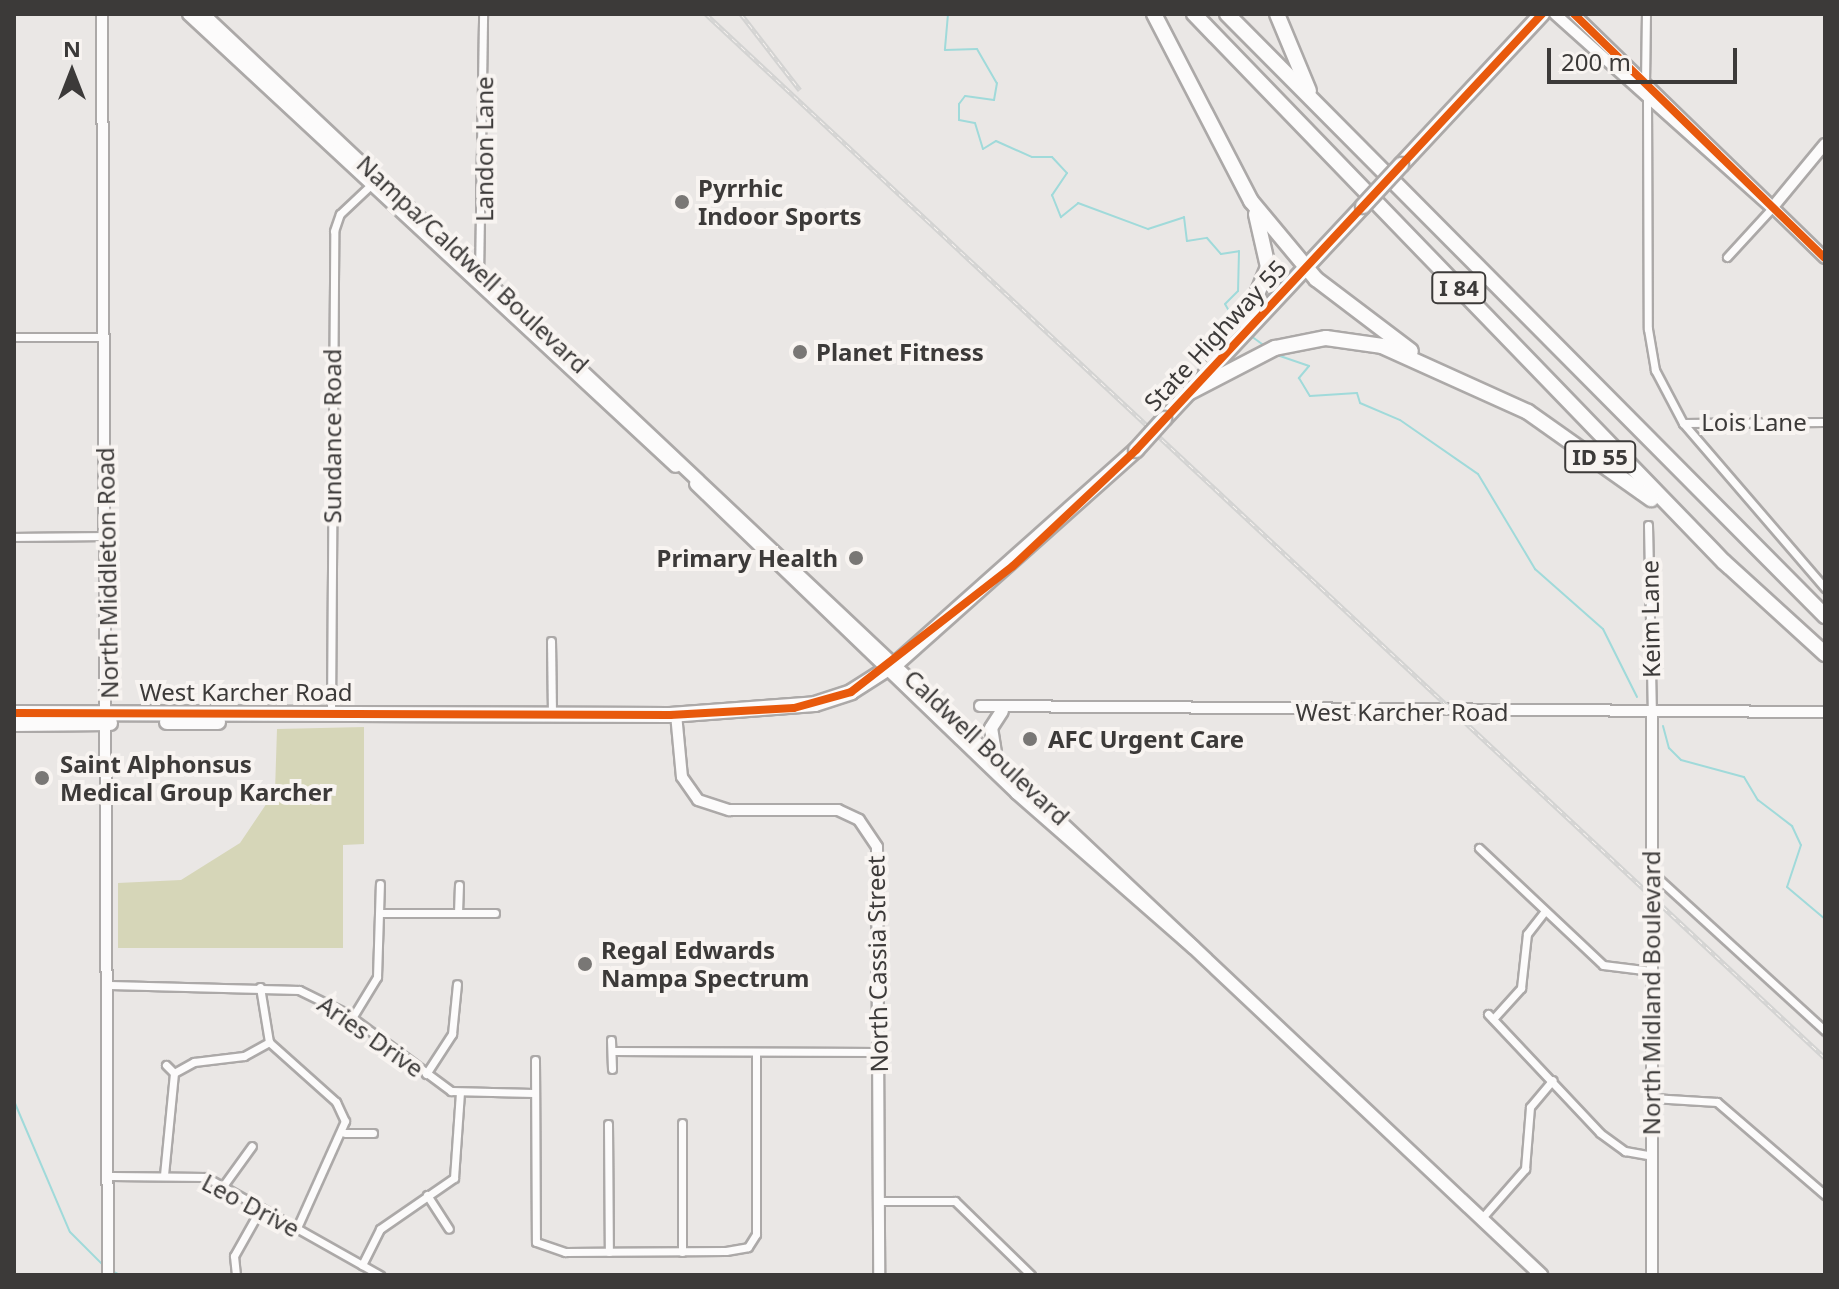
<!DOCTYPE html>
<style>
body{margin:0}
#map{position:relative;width:1839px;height:1289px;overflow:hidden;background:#eae7e5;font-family:"Noto Sans",sans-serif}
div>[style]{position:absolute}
.green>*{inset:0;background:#d6d6b8}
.stream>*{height:2px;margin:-1px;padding:0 1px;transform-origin:1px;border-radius:1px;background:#a0dada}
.roads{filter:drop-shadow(2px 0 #aca9a8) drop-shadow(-2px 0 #aca9a8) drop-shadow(0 2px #aca9a8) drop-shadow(0 -2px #aca9a8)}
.street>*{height:7px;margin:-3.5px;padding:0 3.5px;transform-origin:3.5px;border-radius:3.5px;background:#fcfbfb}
.secondary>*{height:10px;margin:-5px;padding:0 5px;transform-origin:5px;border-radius:5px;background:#fcfbfb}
.primary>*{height:12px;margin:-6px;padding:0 6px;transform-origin:6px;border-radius:6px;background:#fcfbfb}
.highway>*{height:14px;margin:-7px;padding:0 7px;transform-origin:7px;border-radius:7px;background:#fcfbfb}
.rail>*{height:5px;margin-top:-2.5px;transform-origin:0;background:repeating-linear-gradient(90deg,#f8f4f1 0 6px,#d3d3d2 0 12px);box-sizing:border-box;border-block:2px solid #d3d3d2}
.bridges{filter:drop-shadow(2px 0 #aca9a8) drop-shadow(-2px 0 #aca9a8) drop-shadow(0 2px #aca9a8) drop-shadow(0 -2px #aca9a8)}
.highway-bridge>*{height:14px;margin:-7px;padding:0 7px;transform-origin:7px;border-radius:7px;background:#fcfbfb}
.cycleway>*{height:8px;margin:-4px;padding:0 4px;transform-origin:4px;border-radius:4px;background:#e8590c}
.dots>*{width:22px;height:22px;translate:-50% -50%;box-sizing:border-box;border:4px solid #f8f4f1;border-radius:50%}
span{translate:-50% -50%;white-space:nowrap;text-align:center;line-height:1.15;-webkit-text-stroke:8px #f8f4f1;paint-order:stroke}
.shield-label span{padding:2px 6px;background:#f8f4f1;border:2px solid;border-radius:6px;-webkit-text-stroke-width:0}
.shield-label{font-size:22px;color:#3c3a39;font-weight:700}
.street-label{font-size:24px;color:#3c3a39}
.poi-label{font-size:24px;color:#3c3a39;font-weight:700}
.left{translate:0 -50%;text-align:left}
.right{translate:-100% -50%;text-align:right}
.frame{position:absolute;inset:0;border:16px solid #3c3a39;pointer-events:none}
.north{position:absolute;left:32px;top:32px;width:80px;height:80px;-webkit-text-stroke:6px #f8f4f1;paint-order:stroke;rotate:0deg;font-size:22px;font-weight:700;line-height:32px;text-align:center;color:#3c3a39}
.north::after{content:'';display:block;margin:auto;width:28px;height:36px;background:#3c3a39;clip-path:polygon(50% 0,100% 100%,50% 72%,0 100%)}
.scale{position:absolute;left:1547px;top:48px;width:190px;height:36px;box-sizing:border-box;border:4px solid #3c3a39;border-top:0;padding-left:10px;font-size:24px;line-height:28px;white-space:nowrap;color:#3c3a39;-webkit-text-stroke:6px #f8f4f1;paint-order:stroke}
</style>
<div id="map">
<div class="green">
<i style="clip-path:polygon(364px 727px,364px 844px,343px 845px,343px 948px,118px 948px,118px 883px,181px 880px,240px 843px,275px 791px,277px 729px)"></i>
</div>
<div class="stream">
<i style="left:948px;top:14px;width:36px;rotate:95deg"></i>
<i style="left:945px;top:50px;width:32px;rotate:-2deg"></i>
<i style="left:977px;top:49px;width:39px;rotate:60deg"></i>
<i style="left:997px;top:83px;width:17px;rotate:100deg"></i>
<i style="left:994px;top:100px;width:29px;rotate:-172deg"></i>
<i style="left:965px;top:96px;width:10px;rotate:127deg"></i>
<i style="left:959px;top:104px;width:16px;rotate:90deg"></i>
<i style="left:959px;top:120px;width:16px;rotate:11deg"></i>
<i style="left:975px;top:123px;width:27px;rotate:73deg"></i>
<i style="left:983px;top:149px;width:15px;rotate:-32deg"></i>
<i style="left:996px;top:141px;width:39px;rotate:24deg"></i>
<i style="left:1032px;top:157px;width:20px"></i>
<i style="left:1052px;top:157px;width:22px;rotate:47deg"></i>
<i style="left:1067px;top:173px;width:27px;rotate:124deg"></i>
<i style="left:1052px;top:195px;width:24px;rotate:68deg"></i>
<i style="left:1061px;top:217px;width:22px;rotate:-39deg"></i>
<i style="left:1078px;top:203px;width:75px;rotate:20.4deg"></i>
<i style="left:1148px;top:229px;width:38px;rotate:-18deg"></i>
<i style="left:1184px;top:217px;width:24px;rotate:83deg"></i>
<i style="left:1187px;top:241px;width:20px;rotate:-9deg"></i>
<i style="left:1207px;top:238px;width:21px;rotate:49deg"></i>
<i style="left:1221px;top:254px;width:18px;rotate:-9deg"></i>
<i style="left:1239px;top:251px;width:40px;rotate:91.4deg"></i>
<i style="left:1238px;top:291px;width:18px;rotate:135deg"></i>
<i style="left:1225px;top:304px;width:28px;rotate:60deg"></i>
<i style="left:1251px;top:336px;width:17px;rotate:36deg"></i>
<i style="left:1277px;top:355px;width:34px;rotate:19deg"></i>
<i style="left:1309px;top:366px;width:16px;rotate:130deg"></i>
<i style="left:1299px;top:378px;width:21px;rotate:59deg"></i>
<i style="left:1310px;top:396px;width:47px;rotate:-3.7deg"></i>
<i style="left:1357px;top:393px;width:10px;rotate:73deg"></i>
<i style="left:1360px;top:403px;width:43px;rotate:23deg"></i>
<i style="left:1400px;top:420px;width:95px;rotate:34.7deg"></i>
<i style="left:1478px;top:474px;width:111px;rotate:59deg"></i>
<i style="left:1535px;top:569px;width:91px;rotate:41.4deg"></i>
<i style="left:1603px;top:629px;width:76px;rotate:63.4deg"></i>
<i style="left:1663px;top:726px;width:23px;rotate:75deg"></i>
<i style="left:1669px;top:748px;width:17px;rotate:45deg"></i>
<i style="left:1681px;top:760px;width:65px;rotate:15.1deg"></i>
<i style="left:1744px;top:777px;width:27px;rotate:59deg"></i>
<i style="left:1758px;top:800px;width:43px;rotate:37.4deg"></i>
<i style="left:1792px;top:826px;width:21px;rotate:65deg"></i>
<i style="left:1801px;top:845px;width:44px;rotate:108.4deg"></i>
<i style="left:1787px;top:887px;width:50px;rotate:40.1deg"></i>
<i style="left:14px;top:1101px;width:142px;rotate:66.9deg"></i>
<i style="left:70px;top:1232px;width:49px;rotate:45deg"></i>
<i style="left:110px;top:1270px;width:11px;rotate:27deg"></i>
</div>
<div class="roads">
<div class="street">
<i style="left:1645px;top:84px;width:70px;rotate:-89.2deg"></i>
<i style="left:1647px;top:99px;width:230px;rotate:89.8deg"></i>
<i style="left:1648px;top:329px;width:42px;rotate:80.3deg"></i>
<i style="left:1655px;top:370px;width:60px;rotate:62.2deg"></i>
<i style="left:1683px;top:423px;width:218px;rotate:49.3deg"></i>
<i style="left:1727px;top:257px;width:67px;rotate:-47.4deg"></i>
<i style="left:479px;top:276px;width:262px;rotate:-89.1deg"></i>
<i style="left:14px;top:337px;width:90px"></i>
<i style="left:1683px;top:423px;width:142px;rotate:-0.4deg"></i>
<i style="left:1648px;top:525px;width:187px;rotate:88.8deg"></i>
<i style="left:14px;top:537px;width:91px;rotate:-0.6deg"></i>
<i style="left:551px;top:641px;width:72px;rotate:89.2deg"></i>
<i style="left:331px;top:712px;width:481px;rotate:-89.6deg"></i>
<i style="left:334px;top:231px;width:18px;rotate:-71deg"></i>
<i style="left:340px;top:214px;width:47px;rotate:-43.3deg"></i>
<i style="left:1479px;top:848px;width:170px;rotate:43.3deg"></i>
<i style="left:1603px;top:965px;width:49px;rotate:7deg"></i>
<i style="left:1650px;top:871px;width:237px;rotate:42.4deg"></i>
<i style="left:380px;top:913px;width:115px"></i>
<i style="left:458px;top:913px;width:28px;rotate:-88deg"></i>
<i style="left:110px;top:985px;width:189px;rotate:1.5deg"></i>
<i style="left:299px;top:990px;width:52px;rotate:26.1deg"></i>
<i style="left:346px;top:1013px;width:131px;rotate:36.6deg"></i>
<i style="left:451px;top:1091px;width:82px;rotate:1.4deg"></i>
<i style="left:260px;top:987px;width:56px;rotate:80.7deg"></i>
<i style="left:269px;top:1042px;width:90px;rotate:41.8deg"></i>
<i style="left:336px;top:1102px;width:21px;rotate:65deg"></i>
<i style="left:345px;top:1121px;width:117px;rotate:114.2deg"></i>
<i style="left:1488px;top:1014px;width:163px;rotate:46.7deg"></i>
<i style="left:1600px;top:1133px;width:31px;rotate:36deg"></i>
<i style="left:1625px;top:1151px;width:27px;rotate:10deg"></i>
<i style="left:352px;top:1018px;width:48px;rotate:-58.6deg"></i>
<i style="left:377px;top:977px;width:93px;rotate:-88.2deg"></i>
<i style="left:1493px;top:1019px;width:42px;rotate:-47.9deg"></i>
<i style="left:1521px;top:988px;width:54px;rotate:-83.7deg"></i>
<i style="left:1527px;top:934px;width:29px;rotate:-52deg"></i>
<i style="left:611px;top:1040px;width:29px;rotate:88deg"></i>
<i style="left:612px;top:1051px;width:266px;rotate:0.2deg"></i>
<i style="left:535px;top:1060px;width:182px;rotate:89.7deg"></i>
<i style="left:536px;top:1242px;width:31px;rotate:19deg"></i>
<i style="left:565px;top:1252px;width:161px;rotate:-0.4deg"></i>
<i style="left:726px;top:1251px;width:22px;rotate:-10deg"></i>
<i style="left:748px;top:1247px;width:15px;rotate:-58deg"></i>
<i style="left:756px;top:1234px;width:182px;rotate:-90deg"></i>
<i style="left:166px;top:1065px;width:11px;rotate:45deg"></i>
<i style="left:174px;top:1073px;width:23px;rotate:-29deg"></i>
<i style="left:194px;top:1062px;width:50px;rotate:-6.8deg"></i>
<i style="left:244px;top:1056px;width:29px;rotate:-29deg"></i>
<i style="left:426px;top:1074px;width:48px;rotate:-57deg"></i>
<i style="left:452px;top:1034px;width:50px;rotate:-84.3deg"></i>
<i style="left:1652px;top:1098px;width:65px;rotate:3.5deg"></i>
<i style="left:1717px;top:1102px;width:143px;rotate:40.7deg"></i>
<i style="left:682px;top:1123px;width:129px;rotate:90deg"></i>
<i style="left:608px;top:1124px;width:128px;rotate:89.6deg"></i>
<i style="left:345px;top:1133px;width:28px"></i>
<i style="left:164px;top:1175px;width:102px;rotate:-84.4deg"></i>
<i style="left:112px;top:1176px;width:94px;rotate:0.6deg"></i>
<i style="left:206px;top:1177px;width:200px;rotate:29.4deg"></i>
<i style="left:223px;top:1186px;width:49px;rotate:-54.1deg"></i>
<i style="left:427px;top:1195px;width:40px;rotate:57.1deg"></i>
<i style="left:879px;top:1201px;width:76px"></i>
<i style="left:955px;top:1201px;width:106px;rotate:44.2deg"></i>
<i style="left:1481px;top:1219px;width:67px;rotate:-48.7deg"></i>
<i style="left:1525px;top:1169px;width:62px;rotate:-85.4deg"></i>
<i style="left:1530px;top:1107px;width:35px;rotate:-50deg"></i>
<i style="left:362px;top:1265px;width:40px;rotate:-63.4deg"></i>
<i style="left:380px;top:1229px;width:90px;rotate:-34.6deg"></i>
<i style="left:454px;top:1178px;width:85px;rotate:-86deg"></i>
<i style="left:236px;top:1275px;width:19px;rotate:-96deg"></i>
<i style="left:234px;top:1256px;width:55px;rotate:-60.6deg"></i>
</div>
<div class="secondary">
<i style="left:102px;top:14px;width:1261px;rotate:89.73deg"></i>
<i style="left:1555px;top:14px;width:291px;rotate:41.8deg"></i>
<i style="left:1574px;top:14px;width:350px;rotate:44.2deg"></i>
<i style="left:1772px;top:208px;width:83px;rotate:-50.4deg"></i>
<i style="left:980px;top:706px;width:845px;rotate:0.41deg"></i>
<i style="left:676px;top:714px;width:63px;rotate:84.6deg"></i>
<i style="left:682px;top:777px;width:28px;rotate:55deg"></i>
<i style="left:698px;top:800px;width:33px;rotate:18deg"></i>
<i style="left:729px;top:810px;width:109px"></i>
<i style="left:838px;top:810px;width:23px;rotate:25deg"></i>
<i style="left:859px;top:820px;width:32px;rotate:56deg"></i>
<i style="left:877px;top:847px;width:428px;rotate:89.7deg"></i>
<i style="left:1652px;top:1275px;width:563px;rotate:-90deg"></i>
</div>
<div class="primary">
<i style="left:189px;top:14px;width:664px;rotate:42.87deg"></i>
<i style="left:203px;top:14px;width:1839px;rotate:43.3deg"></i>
<i style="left:696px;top:484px;width:446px;rotate:43.9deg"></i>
<i style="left:1017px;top:793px;width:235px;rotate:41.2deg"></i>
<i style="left:995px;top:753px;width:25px;rotate:-99deg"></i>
<i style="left:991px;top:728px;width:20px;rotate:-57deg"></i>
</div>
<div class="highway">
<i style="left:1154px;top:14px;width:211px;rotate:62.6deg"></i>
<i style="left:1251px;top:201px;width:102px;rotate:50.2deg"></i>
<i style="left:1316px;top:279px;width:119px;rotate:37.2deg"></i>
<i style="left:1194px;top:14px;width:762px;rotate:45.96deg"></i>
<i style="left:1724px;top:562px;width:137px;rotate:42.3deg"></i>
<i style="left:1227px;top:14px;width:849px;rotate:45.19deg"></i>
<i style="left:1277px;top:14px;width:83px;rotate:67.4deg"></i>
<i style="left:1401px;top:165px;width:207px;rotate:-47deg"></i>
<i style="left:1246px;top:322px;width:59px;rotate:-68.2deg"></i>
<i style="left:1268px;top:267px;width:54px;rotate:-102.8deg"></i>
<i style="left:1190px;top:392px;width:96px;rotate:-27.4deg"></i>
<i style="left:1275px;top:348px;width:52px;rotate:-11.1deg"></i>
<i style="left:1326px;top:338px;width:57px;rotate:8.1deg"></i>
<i style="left:1382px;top:346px;width:160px;rotate:24.3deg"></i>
<i style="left:1528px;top:412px;width:151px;rotate:35.3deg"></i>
<i style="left:1164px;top:419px;width:291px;rotate:-46.9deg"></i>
<i style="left:14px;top:713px;width:656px;rotate:0.17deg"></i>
<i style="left:670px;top:715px;width:145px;rotate:-4.3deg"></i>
<i style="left:815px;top:704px;width:38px;rotate:-18deg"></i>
<i style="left:851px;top:692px;width:56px;rotate:-32.6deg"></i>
<i style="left:898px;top:662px;width:319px;rotate:-41.7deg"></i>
<i style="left:167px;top:722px;width:51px"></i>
<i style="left:14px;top:724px;width:96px;rotate:-0.6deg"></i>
</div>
</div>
<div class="rail">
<i style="left:706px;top:14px;width:1530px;rotate:43.01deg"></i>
<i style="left:741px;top:14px;width:96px;rotate:52.2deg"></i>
</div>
<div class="bridges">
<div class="highway-bridge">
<i style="left:1363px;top:206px;width:56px;rotate:-47.2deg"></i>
<i style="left:1136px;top:450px;width:42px;rotate:-47.9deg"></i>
</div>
</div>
<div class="cycleway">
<i style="left:1574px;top:14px;width:350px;rotate:44.2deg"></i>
<i style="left:14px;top:713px;width:656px;rotate:0.17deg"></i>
<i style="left:670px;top:715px;width:124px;rotate:-3.2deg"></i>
<i style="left:794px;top:708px;width:59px;rotate:-15.7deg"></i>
<i style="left:851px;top:692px;width:205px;rotate:-37.9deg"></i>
<i style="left:1013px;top:566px;width:169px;rotate:-43.3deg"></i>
<i style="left:1136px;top:450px;width:596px;rotate:-47.04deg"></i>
</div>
<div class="dots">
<i style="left:682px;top:202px;background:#797775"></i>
<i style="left:800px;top:352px;background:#797775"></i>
<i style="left:856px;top:558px;background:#797775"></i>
<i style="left:1030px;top:739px;background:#797775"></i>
<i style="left:42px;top:778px;background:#797775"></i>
<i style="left:585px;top:964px;background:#797775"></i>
</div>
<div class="shield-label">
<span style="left:1459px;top:288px">I 84</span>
<span style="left:1600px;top:457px">ID 55</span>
</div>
<div class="street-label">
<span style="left:484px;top:149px;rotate:-90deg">Landon Lane</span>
<span style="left:473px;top:264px;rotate:43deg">Nampa/Caldwell Boulevard</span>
<span style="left:1215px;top:335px;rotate:-47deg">State Highway 55</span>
<span style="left:1754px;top:422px">Lois Lane</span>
<span style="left:332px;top:436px;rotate:-90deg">Sundance Road</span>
<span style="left:107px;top:573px;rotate:-91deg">North Middleton Road</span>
<span style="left:1650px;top:619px;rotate:-91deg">Keim Lane</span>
<span style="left:246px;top:692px">West Karcher Road</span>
<span style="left:1402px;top:712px">West Karcher Road</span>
<span style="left:987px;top:747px;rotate:43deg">Caldwell Boulevard</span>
<span style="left:877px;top:964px;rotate:-91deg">North Cassia Street</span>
<span style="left:1651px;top:993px;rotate:-90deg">North Midland Boulevard</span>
<span style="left:371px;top:1036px;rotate:35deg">Aries Drive</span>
<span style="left:251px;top:1205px;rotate:28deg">Leo Drive</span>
</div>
<div class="poi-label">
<span class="left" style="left:698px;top:202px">Pyrrhic<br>Indoor Sports</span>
<span class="left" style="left:816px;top:352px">Planet Fitness</span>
<span class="right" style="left:838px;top:558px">Primary Health</span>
<span class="left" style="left:1048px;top:739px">AFC Urgent Care</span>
<span class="left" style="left:60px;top:778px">Saint Alphonsus<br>Medical Group Karcher</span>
<span class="left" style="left:601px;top:964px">Regal Edwards<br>Nampa Spectrum</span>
</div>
<div class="frame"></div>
<div class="north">N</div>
<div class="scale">200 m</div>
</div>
